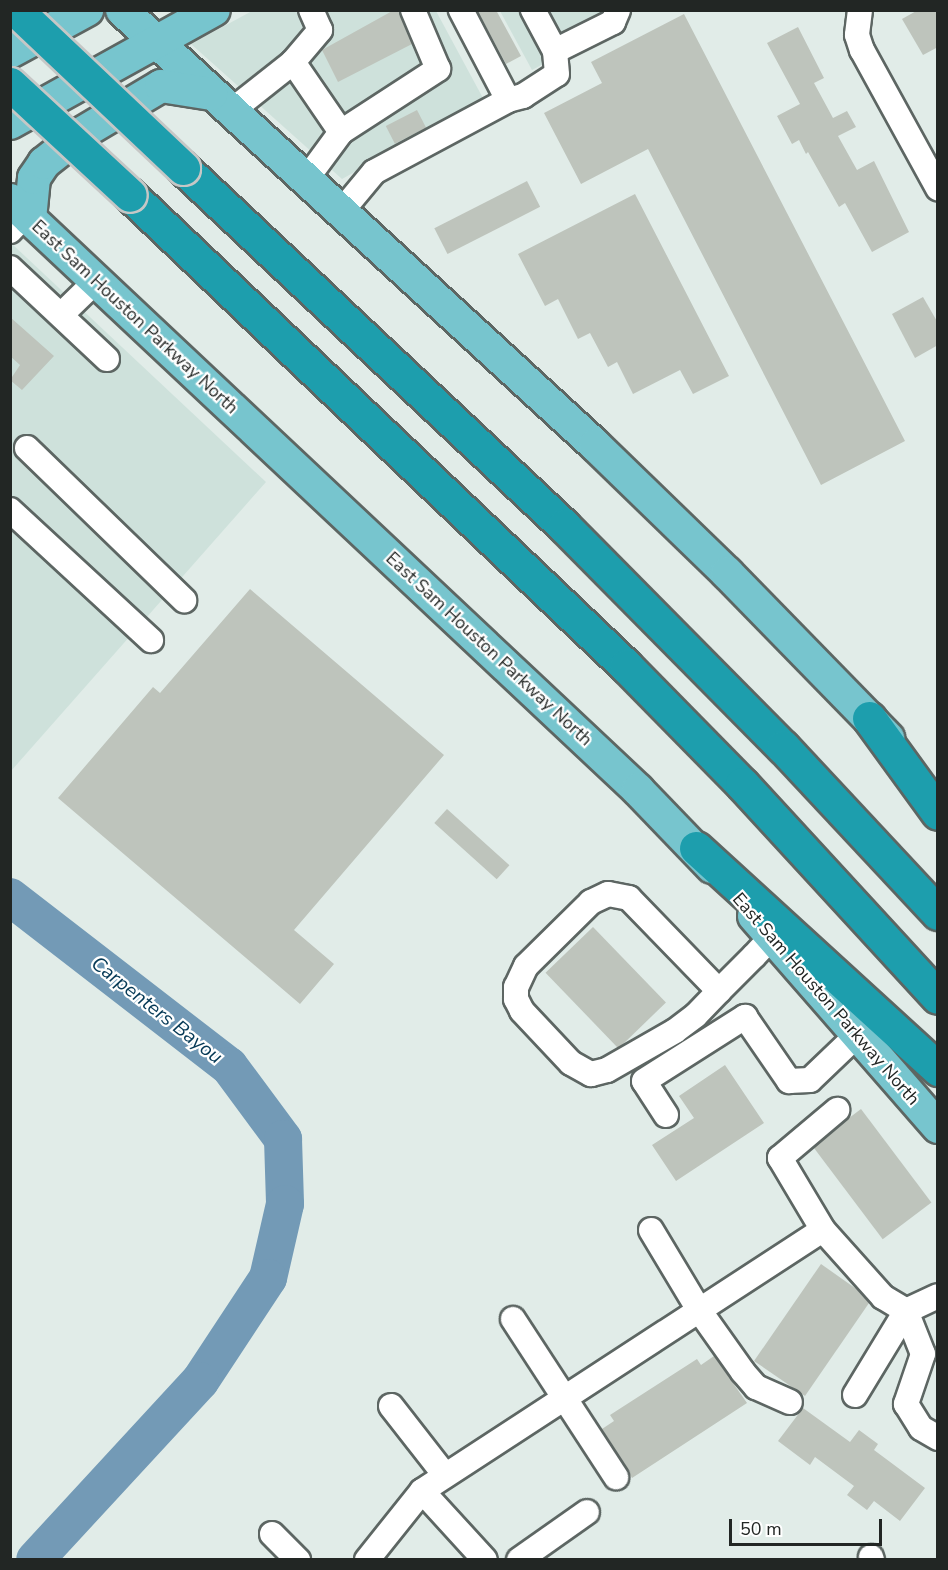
<!DOCTYPE html>
<style>
body{margin:0}
#map{position:relative;width:948px;height:1570px;overflow:hidden;background:#e1ece8;font-family:"Nunito Sans",sans-serif}
div>[style]{position:absolute}
.built>*{inset:0;background:#cee1db}
.river>*{height:38px;margin:-19px;padding:0 19px;transform-origin:19px;border-radius:19px;background:#739ab6}
.building>*{inset:0;background:#bec4bc;transform-origin:0 0}
.roads{filter:drop-shadow(2px 0 #5d6663) drop-shadow(-2px 0 #5d6663) drop-shadow(0 2px #5d6663) drop-shadow(0 -2px #5d6663)}
.minor>*{height:24px;margin:-12px;padding:0 12px;transform-origin:12px;border-radius:12px;background:#fff}
.major>*{height:32px;margin:-16px;padding:0 16px;transform-origin:16px;border-radius:16px;background:#77c5ce}
.highway>*{height:33px;margin:-16.5px;padding:0 16.5px;transform-origin:16.5px;border-radius:16.5px;background:#1d9ead}
.bridges{filter:drop-shadow(2px 0 #c6c7c6) drop-shadow(-2px 0 #c6c7c6) drop-shadow(0 2px #c6c7c6) drop-shadow(0 -2px #c6c7c6)}
.highway-bridge>*{height:33px;margin:-16.5px;padding:0 16.5px;transform-origin:16.5px;border-radius:16.5px;background:#1d9ead}
span{translate:-50% -50%;white-space:nowrap;text-align:center;line-height:1.15;-webkit-text-stroke:4.5px #fff;paint-order:stroke}
.street-label{font-size:18px;color:#222624}
.water-label{font-size:20px;color:#053956;font-style:italic}
.frame{position:absolute;inset:0;border:12px solid #222624;pointer-events:none}
.scale{position:absolute;left:729px;top:1519px;width:153px;height:27px;box-sizing:border-box;border:3px solid #222624;border-top:0;padding-left:8px;font-size:18px;line-height:21px;white-space:nowrap;color:#222624;-webkit-text-stroke:4px #fff;paint-order:stroke}
</style>
<div id="map">
<div class="built">
<i style="clip-path:polygon(252px 11px,436px 11px,484px 100px,342px 179px,191px 44px)"></i>
<i style="clip-path:polygon(500px 11px,628px 11px,631px 17px,532px 70px)"></i>
<i style="clip-path:polygon(11px 243px,266px 482px,11px 771px)"></i>
</div>
<div class="river">
<i style="left:10px;top:897px;width:277px;rotate:37.7deg"></i>
<i style="left:229px;top:1066px;width:91px;rotate:53.5deg"></i>
<i style="left:283px;top:1139px;width:65px;rotate:88.2deg"></i>
<i style="left:285px;top:1204px;width:76px;rotate:102.9deg"></i>
<i style="left:268px;top:1278px;width:123px;rotate:123.4deg"></i>
<i style="left:200px;top:1381px;width:243px;rotate:132.7deg"></i>
</div>
<div class="building">
<i style="clip-path:polygon(394px 10px,399px 10px,412px 44px,338px 82px,322px 50px)"></i>
<i style="clip-path:polygon(477px 10px,496px 10px,521px 56px,506px 64px)"></i>
<i style="clip-path:polygon(918px 10px,938px 10px,938px 47px,923px 55px,902px 19px)"></i>
<i style="clip-path:polygon(684px 14px,905px 441px,821px 485px,648px 149px,581px 184px,544px 113px,602px 83px,591px 62px)"></i>
<i style="clip-path:polygon(798px 27px,824px 78px,814px 83px,833px 118px,847px 111px,856px 127px,838px 136px,857px 170px,874px 161px,909px 232px,872px 252px,845px 203px,839px 207px,808px 152px,806px 154px,799px 140px,792px 144px,777px 116px,800px 104px,767px 43px)"></i>
<i style="left:417px;top:110px;width:20px;height:35px;rotate:63deg"></i>
<i style="left:527px;top:181px;width:29px;height:104px;rotate:63deg"></i>
<i style="clip-path:polygon(635px 194px,729px 376px,693px 394px,680px 370px,633px 394px,617px 362px,608px 367px,590px 333px,578px 339px,558px 299px,545px 306px,518px 254px)"></i>
<i style="clip-path:polygon(923px 297px,938px 323px,938px 345px,915px 358px,892px 314px)"></i>
<i style="clip-path:polygon(10px 317px,54px 356px,22px 390px,10px 380px,20px 365px,10px 356px)"></i>
<i style="clip-path:polygon(250px 589px,444px 755px,294px 930px,334px 964px,300px 1004px,58px 798px,153px 687px,160px 693px)"></i>
<i style="left:447px;top:809px;width:84px;height:19px;rotate:42deg"></i>
<i style="left:593px;top:927px;width:105px;height:66px;rotate:46deg"></i>
<i style="clip-path:polygon(725px 1065px,764px 1123px,676px 1181px,652px 1145px,694px 1118px,679px 1096px)"></i>
<i style="left:861px;top:1109px;width:117px;height:61px;rotate:53deg"></i>
<i style="clip-path:polygon(821px 1264px,855px 1288px,869px 1303px,805px 1396px,754px 1361px)"></i>
<i style="clip-path:polygon(714px 1356px,747px 1403px,632px 1478px,602px 1429px,614px 1421px,610px 1415px,697px 1359px,701px 1365px)"></i>
<i style="clip-path:polygon(803px 1408px,850px 1442px,859px 1430px,878px 1444px,874px 1450px,925px 1488px,900px 1521px,874px 1501px,867px 1510px,847px 1495px,854px 1486px,815px 1457px,810px 1465px,778px 1441px)"></i>
</div>
<div class="roads">
<div class="minor">
<i style="left:860px;top:10px;width:25px;rotate:97deg"></i>
<i style="left:857px;top:35px;width:16px;rotate:72deg"></i>
<i style="left:862px;top:50px;width:158px;rotate:61.2deg"></i>
<i style="left:555px;top:51px;width:65px;rotate:-26.6deg"></i>
<i style="left:613px;top:22px;width:13px;rotate:-67deg"></i>
<i style="left:293px;top:62px;width:85px;rotate:55.6deg"></i>
<i style="left:508px;top:100px;width:16px;rotate:-15deg"></i>
<i style="left:523px;top:96px;width:40px;rotate:-32.9deg"></i>
<i style="left:557px;top:74px;width:23px;rotate:-95deg"></i>
<i style="left:555px;top:51px;width:47px;rotate:-118.2deg"></i>
<i style="left:230px;top:112px;width:80px;rotate:-38.4deg"></i>
<i style="left:293px;top:62px;width:42px;rotate:-49.8deg"></i>
<i style="left:320px;top:30px;width:22px;rotate:-114deg"></i>
<i style="left:305px;top:181px;width:61px;rotate:-53.7deg"></i>
<i style="left:341px;top:132px;width:116px;rotate:-33deg"></i>
<i style="left:438px;top:69px;width:64px;rotate:-113deg"></i>
<i style="left:340px;top:213px;width:53px;rotate:-50.3deg"></i>
<i style="left:374px;top:172px;width:152px;rotate:-28.2deg"></i>
<i style="left:508px;top:100px;width:102px;rotate:-117.6deg"></i>
<i style="left:10px;top:231px;width:22px;rotate:-47deg"></i>
<i style="left:10px;top:268px;width:133px;rotate:43.2deg"></i>
<i style="left:61px;top:315px;width:50px;rotate:-44.2deg"></i>
<i style="left:27px;top:448px;width:219px;rotate:44.1deg"></i>
<i style="left:10px;top:510px;width:192px;rotate:42.7deg"></i>
<i style="left:719px;top:991px;width:129px;rotate:-134.1deg"></i>
<i style="left:629px;top:898px;width:21px;rotate:-169deg"></i>
<i style="left:608px;top:894px;width:19px;rotate:155deg"></i>
<i style="left:591px;top:902px;width:91px;rotate:135.4deg"></i>
<i style="left:526px;top:966px;width:23px;rotate:115deg"></i>
<i style="left:516px;top:987px;width:12px;rotate:90deg"></i>
<i style="left:516px;top:999px;width:13px;rotate:63deg"></i>
<i style="left:522px;top:1011px;width:71px;rotate:46.7deg"></i>
<i style="left:571px;top:1063px;width:23px;rotate:29deg"></i>
<i style="left:591px;top:1074px;width:16px;rotate:-14deg"></i>
<i style="left:607px;top:1070px;width:78px;rotate:-29.8deg"></i>
<i style="left:675px;top:1031px;width:26px;rotate:-37deg"></i>
<i style="left:696px;top:1015px;width:33px;rotate:-46deg"></i>
<i style="left:719px;top:991px;width:49px;rotate:-45deg"></i>
<i style="left:754px;top:956px;width:26px;rotate:-47deg"></i>
<i style="left:666px;top:1115px;width:40px;rotate:-122.9deg"></i>
<i style="left:644px;top:1081px;width:120px;rotate:-32.4deg"></i>
<i style="left:745px;top:1017px;width:78px;rotate:55.5deg"></i>
<i style="left:789px;top:1081px;width:21px;rotate:-3deg"></i>
<i style="left:810px;top:1080px;width:64px;rotate:-43.7deg"></i>
<i style="left:651px;top:1230px;width:93px;rotate:59deg"></i>
<i style="left:699px;top:1310px;width:76px;rotate:54.6deg"></i>
<i style="left:743px;top:1372px;width:20px;rotate:49deg"></i>
<i style="left:756px;top:1387px;width:37px;rotate:24deg"></i>
<i style="left:823px;top:1230px;width:84px;rotate:-120.8deg"></i>
<i style="left:780px;top:1158px;width:75px;rotate:-40.1deg"></i>
<i style="left:513px;top:1319px;width:189px;rotate:56.9deg"></i>
<i style="left:855px;top:1395px;width:98px;rotate:-58.7deg"></i>
<i style="left:906px;top:1311px;width:35px;rotate:-25deg"></i>
<i style="left:391px;top:1406px;width:88px;rotate:52deg"></i>
<i style="left:422px;top:1491px;width:93px;rotate:47.6deg"></i>
<i style="left:272px;top:1534px;width:37px;rotate:45deg"></i>
<i style="left:871px;top:1557px;width:3px;rotate:72deg"></i>
<i style="left:367px;top:1560px;width:88px;rotate:-51.4deg"></i>
<i style="left:422px;top:1491px;width:478px;rotate:-33.1deg"></i>
<i style="left:823px;top:1230px;width:90px;rotate:48.2deg"></i>
<i style="left:883px;top:1297px;width:27px;rotate:31deg"></i>
<i style="left:906px;top:1311px;width:46px;rotate:68.4deg"></i>
<i style="left:923px;top:1354px;width:53px;rotate:108.8deg"></i>
<i style="left:906px;top:1404px;width:28px;rotate:58deg"></i>
<i style="left:921px;top:1428px;width:20px;rotate:30deg"></i>
<i style="left:519px;top:1560px;width:83px;rotate:-35.2deg"></i>
</div>
<div class="major">
<i style="left:122px;top:10px;width:643px;rotate:42.6deg"></i>
<i style="left:595px;top:445px;width:184px;rotate:44.1deg"></i>
<i style="left:727px;top:573px;width:231px;rotate:45.7deg"></i>
<i style="left:10px;top:52px;width:88px;rotate:-28.6deg"></i>
<i style="left:10px;top:123px;width:233px;rotate:-29deg"></i>
<i style="left:10px;top:200px;width:862px;rotate:43.21deg"></i>
<i style="left:638px;top:790px;width:107px;rotate:46.1deg"></i>
<i style="left:30px;top:219px;width:41px;rotate:-84.4deg"></i>
<i style="left:34px;top:178px;width:18px;rotate:-56deg"></i>
<i style="left:44px;top:163px;width:48px;rotate:-38.3deg"></i>
<i style="left:82px;top:133px;width:92px;rotate:-30.7deg"></i>
<i style="left:161px;top:86px;width:51px;rotate:9.1deg"></i>
<i style="left:754px;top:916px;width:280px;rotate:48.9deg"></i>
</div>
<div class="highway">
<i style="left:183px;top:168px;width:523px;rotate:43.22deg"></i>
<i style="left:564px;top:526px;width:311px;rotate:45.3deg"></i>
<i style="left:783px;top:747px;width:227px;rotate:47deg"></i>
<i style="left:130px;top:195px;width:684px;rotate:43.52deg"></i>
<i style="left:626px;top:666px;width:165px;rotate:45.5deg"></i>
<i style="left:742px;top:784px;width:289px;rotate:47.4deg"></i>
<i style="left:869px;top:718px;width:117px;rotate:54deg"></i>
<i style="left:696px;top:848px;width:328px;rotate:42.4deg"></i>
</div>
</div>
<div class="bridges">
<div class="highway-bridge">
<i style="left:16px;top:10px;width:230px;rotate:43.4deg"></i>
<i style="left:10px;top:84px;width:163px;rotate:42.8deg"></i>
</div>
</div>
<div class="street-label">
<span style="left:135px;top:317px;rotate:43deg">East Sam Houston Parkway North</span>
<span style="left:489px;top:649px;rotate:43deg">East Sam Houston Parkway North</span>
<span style="left:826px;top:999px;rotate:49deg">East Sam Houston Parkway North</span>
</div>
<div class="water-label">
<span style="left:157px;top:1010px;rotate:38deg">Carpenters Bayou</span>
</div>
<div class="frame"></div>
<div class="scale">50 m</div>
</div>
